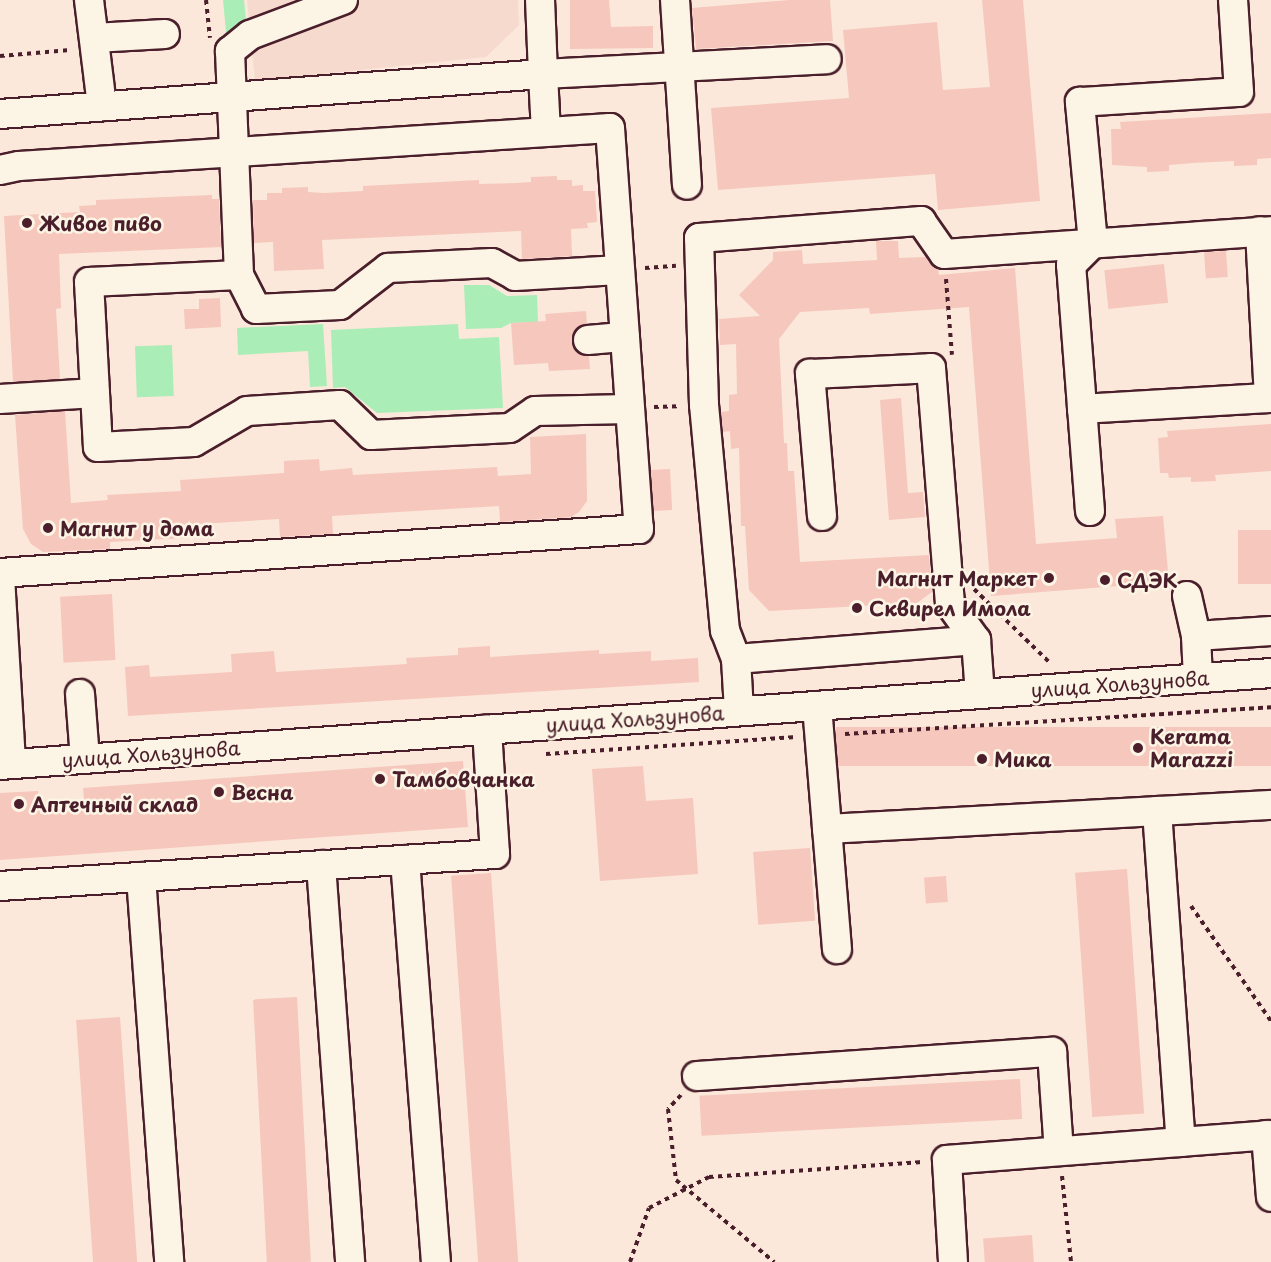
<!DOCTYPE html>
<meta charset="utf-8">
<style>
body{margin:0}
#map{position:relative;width:1271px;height:1262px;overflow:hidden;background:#fbe8da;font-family:"Playpen Sans",sans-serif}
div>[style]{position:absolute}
.built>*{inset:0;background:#f6dace}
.green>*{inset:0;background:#aaedb7;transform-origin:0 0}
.building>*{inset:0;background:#f6c7bc;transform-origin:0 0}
.path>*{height:4px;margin-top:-2px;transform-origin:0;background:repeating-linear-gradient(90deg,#4a1f2b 0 4.5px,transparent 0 9px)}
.roads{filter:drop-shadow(2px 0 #4a1f2b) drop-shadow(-2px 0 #4a1f2b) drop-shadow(0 2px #4a1f2b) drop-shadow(0 -2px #4a1f2b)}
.minor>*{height:28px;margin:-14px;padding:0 14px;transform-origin:14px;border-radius:14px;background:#fcf5e5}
.dots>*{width:16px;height:16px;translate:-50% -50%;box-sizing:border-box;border:3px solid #fcf5e5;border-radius:50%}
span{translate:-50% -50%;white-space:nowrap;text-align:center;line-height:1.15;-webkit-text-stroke:5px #fcf5e5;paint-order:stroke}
.poi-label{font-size:20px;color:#4a1f2b;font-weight:700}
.left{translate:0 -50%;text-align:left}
.right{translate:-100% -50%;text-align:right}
.street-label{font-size:20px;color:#4a1f2b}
</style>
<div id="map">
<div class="built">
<i style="clip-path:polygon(247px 0,518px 0,519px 25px,486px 57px,255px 81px)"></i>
</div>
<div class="green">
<i style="clip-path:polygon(223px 0,244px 0,247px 30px,238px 37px,226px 32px)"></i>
<i style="clip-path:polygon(464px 285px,489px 285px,507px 296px,537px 295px,538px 322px,511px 323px,501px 328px,466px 329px)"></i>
<i style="clip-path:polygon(323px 324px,327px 386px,310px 387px,308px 351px,238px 355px,237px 328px)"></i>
<i style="clip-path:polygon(458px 324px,459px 339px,499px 337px,503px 408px,377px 413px,345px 387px,333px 388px,331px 330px)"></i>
<i style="left:172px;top:345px;width:51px;height:37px;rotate:88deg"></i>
</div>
<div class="building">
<i style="clip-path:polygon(570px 0,609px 0,611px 27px,653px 26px,653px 48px,570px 49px)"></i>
<i style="clip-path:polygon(790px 0,830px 0,833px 41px,696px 49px,692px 8px)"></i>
<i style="clip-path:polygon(982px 0,1023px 0,1040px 201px,938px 210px,935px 174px,718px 190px,711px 108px,849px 98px,843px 30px,937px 22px,943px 90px,990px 87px)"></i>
<i style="clip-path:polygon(1271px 113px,1271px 158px,1257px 159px,1257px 165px,1234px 166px,1234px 161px,1193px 163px,1169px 165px,1169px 171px,1147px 172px,1147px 167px,1112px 165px,1111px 129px,1121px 129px,1120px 122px)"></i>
<i style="clip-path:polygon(557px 176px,557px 180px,572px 180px,572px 186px,583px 185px,583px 191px,595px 191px,597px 222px,587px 223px,588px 228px,571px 229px,572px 256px,522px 259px,521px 231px,322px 240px,324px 269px,274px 271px,273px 242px,254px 243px,253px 200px,267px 200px,267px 193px,282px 193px,282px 188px,308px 187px,308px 192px,324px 193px,363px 191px,363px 186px,479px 180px,479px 184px,516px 183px,531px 182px,531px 177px)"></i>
<i style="clip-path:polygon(212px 195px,212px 199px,219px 199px,221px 247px,59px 254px,61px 308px,56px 309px,60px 379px,13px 382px,4px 216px,80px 212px,79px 206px,96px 205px,96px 200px)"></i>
<i style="clip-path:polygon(876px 241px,898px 241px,899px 258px,926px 257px,938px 269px,939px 275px,1015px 268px,1036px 544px,1117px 538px,1115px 519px,1163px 516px,1169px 582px,991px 596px,969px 307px,870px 314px,869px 308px,800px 312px,779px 339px,784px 443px,787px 443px,788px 471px,794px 471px,800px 562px,929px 555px,932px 592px,917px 603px,769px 611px,749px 590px,745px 526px,741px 526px,739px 448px,731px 449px,730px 431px,723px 432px,721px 412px,729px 411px,729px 395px,737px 394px,736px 344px,720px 345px,719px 319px,760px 316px,739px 295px,773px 260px,773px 252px,802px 250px,803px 264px,877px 260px)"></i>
<i style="left:1226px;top:251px;width:26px;height:22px;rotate:86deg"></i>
<i style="left:1164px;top:264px;width:39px;height:60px;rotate:84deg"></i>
<i style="clip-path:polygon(220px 298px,221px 327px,185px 329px,184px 309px,199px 309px,199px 299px)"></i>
<i style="clip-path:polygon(586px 311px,587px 324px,578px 327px,572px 341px,575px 350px,589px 356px,590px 369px,549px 371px,548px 363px,514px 365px,511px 323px,546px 321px,545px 314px)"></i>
<i style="clip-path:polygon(901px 398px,908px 493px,923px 492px,925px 517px,889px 520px,880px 400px)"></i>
<i style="clip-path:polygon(65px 411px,71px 503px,108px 500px,107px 495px,181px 491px,180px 480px,284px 473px,284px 461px,319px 459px,320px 471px,352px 468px,353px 475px,497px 467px,498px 476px,531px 474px,530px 437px,586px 434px,587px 501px,579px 512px,571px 517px,500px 522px,499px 506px,332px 516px,333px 534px,280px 537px,279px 519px,183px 525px,184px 538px,110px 542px,110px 549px,43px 552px,31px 544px,23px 529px,15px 415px)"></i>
<i style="clip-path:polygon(1271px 424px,1271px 471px,1215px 475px,1216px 481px,1191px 482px,1191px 477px,1169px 478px,1168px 473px,1160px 473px,1158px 438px,1168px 437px,1167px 431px)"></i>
<i style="left:670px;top:469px;width:41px;height:19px;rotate:87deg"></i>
<i style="left:1271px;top:530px;width:54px;height:33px;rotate:90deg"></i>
<i style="left:112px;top:594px;width:66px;height:52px;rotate:87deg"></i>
<i style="clip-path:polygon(490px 646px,490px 657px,599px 650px,599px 654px,651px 651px,651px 661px,698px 658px,699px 682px,128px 716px,125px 667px,149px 665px,150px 677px,232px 672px,231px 654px,274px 651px,276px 672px,407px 664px,406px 658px,458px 655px,458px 648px)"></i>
<i style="left:1271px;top:727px;width:39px;height:435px;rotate:90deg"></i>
<i style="clip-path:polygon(463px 761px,468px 827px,0 860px,0 793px,38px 791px,40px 814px,85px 810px,83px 788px)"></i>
<i style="clip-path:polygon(643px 766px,646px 801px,693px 798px,698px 874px,600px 881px,592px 769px)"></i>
<i style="left:810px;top:848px;width:73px;height:57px;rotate:86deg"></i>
<i style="left:1127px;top:869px;width:245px;height:52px;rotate:86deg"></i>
<i style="left:491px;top:873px;width:390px;height:40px;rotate:86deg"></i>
<i style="left:946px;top:876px;width:26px;height:22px;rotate:86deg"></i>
<i style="left:297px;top:997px;width:265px;height:44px;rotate:87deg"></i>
<i style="left:120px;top:1017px;width:246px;height:44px;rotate:86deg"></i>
<i style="left:1020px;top:1079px;width:40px;height:321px;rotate:87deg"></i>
<i style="left:1032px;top:1235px;width:27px;height:49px;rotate:86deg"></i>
</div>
<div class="path">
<i style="left:206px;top:0;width:38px;rotate:84deg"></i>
<i style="left:0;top:56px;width:70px;rotate:-4.9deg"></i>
<i style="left:645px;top:268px;width:31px;rotate:-4deg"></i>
<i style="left:946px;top:279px;width:76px;rotate:85.5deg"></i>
<i style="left:654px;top:407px;width:25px;rotate:-2deg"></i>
<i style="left:974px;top:589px;width:106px;rotate:44.2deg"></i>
<i style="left:845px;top:734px;width:427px;rotate:-3.6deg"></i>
<i style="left:546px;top:754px;width:251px;rotate:-3.9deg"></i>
<i style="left:1191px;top:906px;width:140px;rotate:55.2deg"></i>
<i style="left:681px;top:1095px;width:19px;rotate:133deg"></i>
<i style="left:668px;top:1109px;width:71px;rotate:83.6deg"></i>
<i style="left:676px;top:1180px;width:128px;rotate:39.9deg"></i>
<i style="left:1062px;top:1176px;width:86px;rotate:84deg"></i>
<i style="left:630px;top:1262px;width:57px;rotate:-70.6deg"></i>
<i style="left:649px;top:1208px;width:68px;rotate:-27.3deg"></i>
<i style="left:709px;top:1177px;width:214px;rotate:-4deg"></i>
</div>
<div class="roads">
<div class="minor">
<i style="left:89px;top:0;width:107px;rotate:83deg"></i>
<i style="left:343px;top:0;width:99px;rotate:159.4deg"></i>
<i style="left:250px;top:35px;width:26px;rotate:141deg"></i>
<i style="left:230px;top:51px;width:224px;rotate:87.7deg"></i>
<i style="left:239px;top:275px;width:38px;rotate:63deg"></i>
<i style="left:256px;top:309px;width:84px;rotate:-2.7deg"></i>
<i style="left:340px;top:305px;width:61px;rotate:-37.6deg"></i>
<i style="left:388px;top:268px;width:104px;rotate:-2.8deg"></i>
<i style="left:492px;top:263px;width:26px;rotate:29deg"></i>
<i style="left:515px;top:276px;width:105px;rotate:-3.3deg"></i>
<i style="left:675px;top:0;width:185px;rotate:86.3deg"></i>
<i style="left:94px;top:38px;width:71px;rotate:-3.2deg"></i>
<i style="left:0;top:114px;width:544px;rotate:-4.21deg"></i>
<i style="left:543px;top:74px;width:74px;rotate:-92.3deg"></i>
<i style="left:546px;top:132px;width:58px;rotate:-93deg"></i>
<i style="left:543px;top:74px;width:284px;rotate:-3deg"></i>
<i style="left:0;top:170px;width:19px;rotate:-12deg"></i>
<i style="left:19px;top:166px;width:592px;rotate:-3.68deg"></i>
<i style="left:610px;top:128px;width:402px;rotate:85.9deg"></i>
<i style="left:639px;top:529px;width:641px;rotate:176.06deg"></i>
<i style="left:239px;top:275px;width:150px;rotate:177.3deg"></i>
<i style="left:89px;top:282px;width:165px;rotate:86.9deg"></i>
<i style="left:98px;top:447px;width:96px;rotate:-3deg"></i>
<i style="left:194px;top:442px;width:61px;rotate:-30.3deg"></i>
<i style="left:247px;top:411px;width:93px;rotate:-3.7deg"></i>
<i style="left:340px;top:405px;width:43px;rotate:44.1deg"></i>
<i style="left:371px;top:435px;width:139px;rotate:-2.9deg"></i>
<i style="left:510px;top:428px;width:30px;rotate:-34deg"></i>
<i style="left:535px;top:411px;width:94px;rotate:-1.2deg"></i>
<i style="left:588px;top:340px;width:37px;rotate:-5deg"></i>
<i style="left:0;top:399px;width:95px;rotate:-3.6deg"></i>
<i style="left:1082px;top:409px;width:187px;rotate:-3.4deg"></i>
<i style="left:1269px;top:398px;width:167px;rotate:-93.1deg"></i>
<i style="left:1090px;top:511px;width:247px;rotate:-94.4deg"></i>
<i style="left:1071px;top:265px;width:31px;rotate:-45deg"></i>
<i style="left:1093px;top:243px;width:142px;rotate:-95.3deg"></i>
<i style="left:1080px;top:102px;width:159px;rotate:-3.6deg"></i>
<i style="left:1239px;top:92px;width:92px;rotate:-93.7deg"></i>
<i style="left:822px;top:516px;width:143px;rotate:-94.8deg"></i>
<i style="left:810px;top:374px;width:121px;rotate:-2.8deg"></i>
<i style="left:931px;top:368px;width:237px;rotate:85.4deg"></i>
<i style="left:950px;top:604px;width:44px;rotate:54.2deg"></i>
<i style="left:0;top:577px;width:187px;rotate:86.6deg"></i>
<i style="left:1187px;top:596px;width:41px;rotate:77.3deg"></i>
<i style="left:1196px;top:636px;width:42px;rotate:87.3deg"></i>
<i style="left:1196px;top:636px;width:75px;rotate:-3.8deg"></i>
<i style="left:736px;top:659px;width:30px;rotate:-111deg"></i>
<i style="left:725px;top:631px;width:227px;rotate:-95.3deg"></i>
<i style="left:704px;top:405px;width:167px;rotate:-91.7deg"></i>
<i style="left:699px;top:238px;width:223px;rotate:-4.4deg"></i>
<i style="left:921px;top:221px;width:40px;rotate:55.1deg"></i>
<i style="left:944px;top:254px;width:328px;rotate:-4deg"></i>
<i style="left:80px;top:694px;width:65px;rotate:85.6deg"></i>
<i style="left:817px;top:706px;width:244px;rotate:85.3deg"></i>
<i style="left:739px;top:711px;width:52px;rotate:-93.3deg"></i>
<i style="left:736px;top:659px;width:241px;rotate:-4.5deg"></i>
<i style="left:976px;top:640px;width:54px;rotate:85.8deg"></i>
<i style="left:0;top:765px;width:1274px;rotate:-4.14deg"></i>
<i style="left:1157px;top:811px;width:332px;rotate:85.9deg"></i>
<i style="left:827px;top:829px;width:445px;rotate:-3.1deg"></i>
<i style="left:405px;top:860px;width:403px;rotate:85.6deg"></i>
<i style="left:321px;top:865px;width:398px;rotate:85.8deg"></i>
<i style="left:141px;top:877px;width:386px;rotate:85.8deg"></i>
<i style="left:0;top:886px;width:496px;rotate:-3.7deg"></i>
<i style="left:495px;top:854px;width:125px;rotate:-93.7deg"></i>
<i style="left:697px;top:1076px;width:356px;rotate:-3.9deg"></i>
<i style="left:1052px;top:1052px;width:99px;rotate:86deg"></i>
<i style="left:1266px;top:1135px;width:62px;rotate:85.4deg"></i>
<i style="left:953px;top:1262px;width:102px;rotate:-93.4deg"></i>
<i style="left:947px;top:1160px;width:325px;rotate:-4.4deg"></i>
</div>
</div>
<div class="dots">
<i style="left:27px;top:223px;background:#4a1f2b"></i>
<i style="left:48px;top:528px;background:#4a1f2b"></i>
<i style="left:1049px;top:578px;background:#4a1f2b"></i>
<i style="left:1105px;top:580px;background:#4a1f2b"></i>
<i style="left:857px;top:608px;background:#4a1f2b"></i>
<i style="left:1138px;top:748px;background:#4a1f2b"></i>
<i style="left:982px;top:759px;background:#4a1f2b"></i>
<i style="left:380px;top:779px;background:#4a1f2b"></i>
<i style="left:219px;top:792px;background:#4a1f2b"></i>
<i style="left:19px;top:804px;background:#4a1f2b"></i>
</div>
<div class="poi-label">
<span class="left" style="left:39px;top:223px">Живое пиво</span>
<span class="left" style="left:60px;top:528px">Магнит у дома</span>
<span class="right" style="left:1037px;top:578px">Магнит Маркет</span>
<span class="left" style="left:1117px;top:580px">СДЭК</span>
<span class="left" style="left:869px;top:608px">Сквирел Имола</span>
<span class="left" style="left:1150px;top:748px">Kerama<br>Marazzi</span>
<span class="left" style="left:994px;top:759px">Мика</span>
<span class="left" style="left:392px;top:779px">Тамбовчанка</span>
<span class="left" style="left:231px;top:792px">Весна</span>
<span class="left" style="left:31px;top:804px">Аптечный склад</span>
</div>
<div class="street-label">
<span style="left:1120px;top:684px;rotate:-4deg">улица Хользунова</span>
<span style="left:635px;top:719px;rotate:-4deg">улица Хользунова</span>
<span style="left:151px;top:754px;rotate:-4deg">улица Хользунова</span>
</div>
</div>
